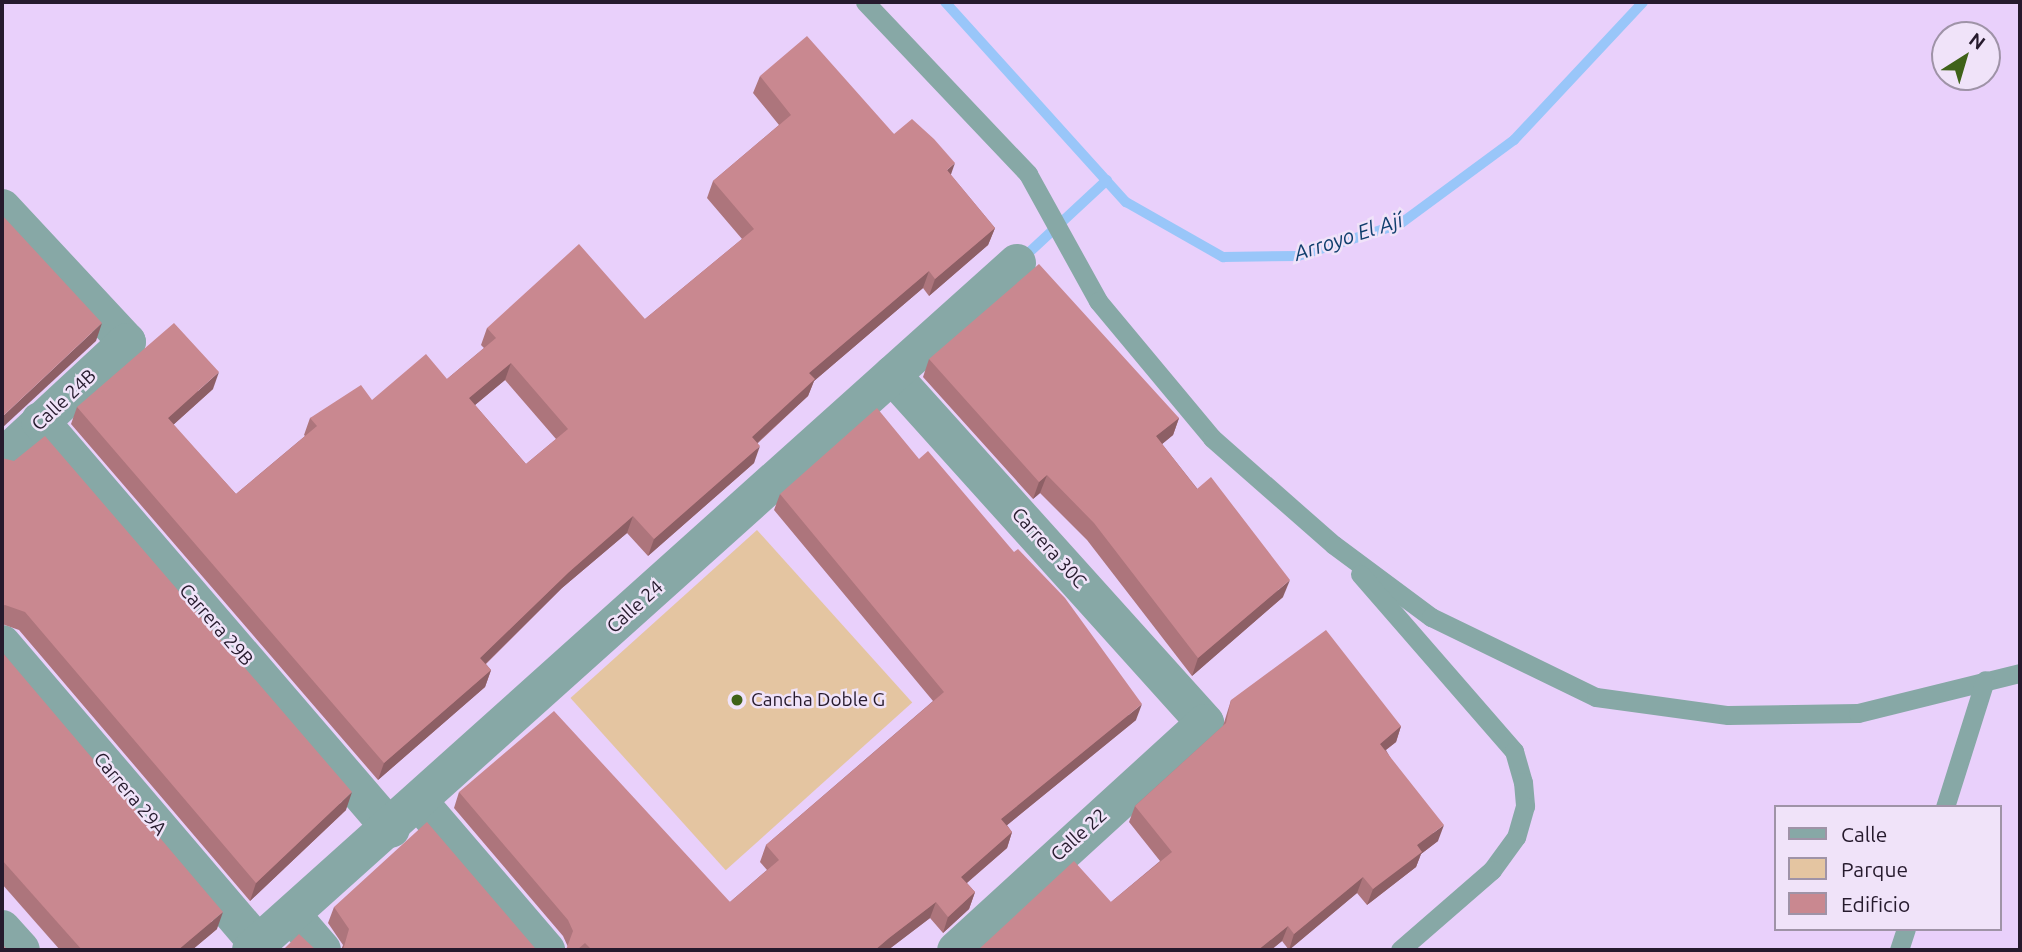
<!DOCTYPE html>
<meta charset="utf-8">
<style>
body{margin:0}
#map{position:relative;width:2022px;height:952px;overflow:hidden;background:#e9d0fb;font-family:Ubuntu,sans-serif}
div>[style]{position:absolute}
.green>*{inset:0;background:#e4c5a1;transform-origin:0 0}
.stream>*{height:10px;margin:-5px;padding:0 5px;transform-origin:5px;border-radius:5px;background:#99c6f9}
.service>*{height:19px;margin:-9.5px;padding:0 9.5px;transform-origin:9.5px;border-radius:9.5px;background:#87a8a6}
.minor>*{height:38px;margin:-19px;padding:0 19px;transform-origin:19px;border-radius:19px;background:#87a8a6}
.wall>*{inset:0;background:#ad757c}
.shaded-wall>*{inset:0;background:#8d5f65}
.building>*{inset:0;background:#c98890}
.dots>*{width:19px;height:19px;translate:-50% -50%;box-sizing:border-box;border:4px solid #f0e3f9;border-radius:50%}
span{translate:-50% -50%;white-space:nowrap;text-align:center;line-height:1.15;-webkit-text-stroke:5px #f0e3f9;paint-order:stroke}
.street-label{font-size:19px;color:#261a2d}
.poi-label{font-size:19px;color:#261a2d}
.left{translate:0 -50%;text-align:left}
.water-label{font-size:21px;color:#103f6d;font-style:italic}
.frame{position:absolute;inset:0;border:4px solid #261a2d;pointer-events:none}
.legend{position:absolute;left:1774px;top:805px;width:228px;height:126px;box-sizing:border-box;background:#f0e3f9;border:2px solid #9f93a7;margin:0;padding:9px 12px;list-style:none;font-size:21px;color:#261a2d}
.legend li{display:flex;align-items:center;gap:14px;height:35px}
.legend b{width:35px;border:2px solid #9f93a7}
.north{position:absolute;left:1931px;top:21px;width:70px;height:70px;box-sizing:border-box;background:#f0e3f9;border:2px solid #9f93a7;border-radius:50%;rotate:37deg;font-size:19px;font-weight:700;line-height:28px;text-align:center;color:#261a2d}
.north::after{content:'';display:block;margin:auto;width:24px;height:32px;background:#3f6219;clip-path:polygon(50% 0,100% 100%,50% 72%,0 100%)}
</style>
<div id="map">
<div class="green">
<i style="left:757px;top:530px;width:232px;height:251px;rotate:48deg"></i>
</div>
<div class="stream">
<i style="left:945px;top:2px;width:270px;rotate:47.9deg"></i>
<i style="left:1126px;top:202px;width:112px;rotate:29.6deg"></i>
<i style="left:1223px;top:257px;width:75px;rotate:-0.8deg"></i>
<i style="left:1298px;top:256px;width:107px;rotate:-17.4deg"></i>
<i style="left:1400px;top:224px;width:142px;rotate:-36.4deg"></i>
<i style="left:1514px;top:140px;width:189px;rotate:-46.9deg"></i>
<i style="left:1022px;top:259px;width:116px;rotate:-42.9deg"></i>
</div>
<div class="service">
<i style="left:865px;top:2px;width:237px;rotate:46.5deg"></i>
<i style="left:1028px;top:174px;width:145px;rotate:61.1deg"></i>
<i style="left:1098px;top:301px;width:178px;rotate:50.2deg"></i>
<i style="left:1212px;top:438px;width:162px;rotate:41.3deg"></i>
<i style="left:1334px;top:545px;width:121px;rotate:36.6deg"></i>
<i style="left:1431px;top:617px;width:183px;rotate:25.9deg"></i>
<i style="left:1596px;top:697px;width:133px;rotate:7.8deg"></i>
<i style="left:1728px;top:715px;width:130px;rotate:-0.9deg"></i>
<i style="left:1858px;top:713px;width:167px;rotate:-13.9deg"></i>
<i style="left:1360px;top:574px;width:235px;rotate:49deg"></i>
<i style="left:1514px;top:751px;width:32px;rotate:74deg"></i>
<i style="left:1523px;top:782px;width:24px;rotate:85deg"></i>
<i style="left:1525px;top:806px;width:32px;rotate:106deg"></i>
<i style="left:1516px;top:837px;width:41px;rotate:126deg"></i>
<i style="left:1492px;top:870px;width:122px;rotate:139deg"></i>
<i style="left:1945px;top:807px;width:133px;rotate:-72.5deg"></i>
<i style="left:1899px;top:950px;width:22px;rotate:-72deg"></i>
</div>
<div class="minor">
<i style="left:2px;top:208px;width:183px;rotate:47deg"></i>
<i style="left:127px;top:342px;width:171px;rotate:137.1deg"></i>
<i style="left:892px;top:375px;width:468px;rotate:48deg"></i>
<i style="left:1205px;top:723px;width:337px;rotate:137.6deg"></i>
<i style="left:40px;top:421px;width:538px;rotate:49.29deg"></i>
<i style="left:2px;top:644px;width:394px;rotate:49.5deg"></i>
<i style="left:420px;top:803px;width:194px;rotate:49.4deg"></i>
<i style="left:292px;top:915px;width:46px;rotate:49.4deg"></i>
<i style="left:2px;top:929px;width:28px;rotate:48deg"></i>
<i style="left:251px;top:950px;width:1029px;rotate:-41.89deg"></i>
</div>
<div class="wall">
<i style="clip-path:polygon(evenodd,760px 76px,894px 134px,951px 175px,995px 228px,988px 245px,929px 296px,923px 288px,814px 381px,808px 396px,758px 443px,754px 463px,648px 556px,627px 533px,562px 588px,486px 664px,491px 670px,485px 687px,378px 780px,71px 424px,77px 407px,213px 389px,173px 425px,236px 494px,305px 436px,304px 435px,310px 418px,447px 379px,484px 348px,481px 345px,487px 328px,645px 319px,742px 239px,707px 198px,713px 181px,779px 125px,753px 93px,760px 76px,505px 380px,556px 439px,526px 464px,475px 405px,505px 380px)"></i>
<i style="clip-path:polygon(929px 359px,1179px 418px,1173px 435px,1162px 444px,1283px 597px,1192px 676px,1087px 540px,1040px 493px,1033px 499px,923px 377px)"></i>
<i style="clip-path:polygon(2px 458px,346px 810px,250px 901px,19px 630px,2px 624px)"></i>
<i style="clip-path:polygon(780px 494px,1136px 720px,1007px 825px,1012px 832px,1007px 848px,967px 883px,975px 892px,969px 909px,943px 933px,930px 918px,888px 950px,566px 950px,568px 947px,563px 936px,454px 808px,459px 792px,730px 902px,767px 870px,760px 862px,766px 845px,933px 701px,774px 510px)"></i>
<i style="clip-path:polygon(2px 652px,217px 929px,192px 950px,60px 950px,2px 884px)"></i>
<i style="clip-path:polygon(1231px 700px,1401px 726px,1396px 742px,1386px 750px,1438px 841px,1421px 854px,1416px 867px,1367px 905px,1357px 893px,1289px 950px,1282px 941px,1271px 950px,977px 950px,1111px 902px,1160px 861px,1129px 822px,1135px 806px,1223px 726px)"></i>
<i style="clip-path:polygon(334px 907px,535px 948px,341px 950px,343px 945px,328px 923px)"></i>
</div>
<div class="shaded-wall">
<i style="clip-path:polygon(955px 163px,949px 180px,947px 170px)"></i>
<i style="clip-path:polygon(995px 228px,988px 245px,929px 296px,935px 279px)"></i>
<i style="clip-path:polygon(929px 271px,923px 288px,814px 381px,808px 396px,746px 453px,752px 437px,809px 373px)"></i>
<i style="clip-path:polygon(102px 323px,96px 341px,2px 428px,2px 417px)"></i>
<i style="clip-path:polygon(511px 363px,505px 380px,463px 415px,469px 398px)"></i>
<i style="clip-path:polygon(219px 372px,213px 389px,162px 435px,168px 418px)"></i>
<i style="clip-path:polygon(1179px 418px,1173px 435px,1150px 454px,1156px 436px)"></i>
<i style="clip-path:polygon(760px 446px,754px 463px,648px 556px,654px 539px)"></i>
<i style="clip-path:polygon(1047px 475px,1040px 493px,1033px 499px,1039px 482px)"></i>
<i style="clip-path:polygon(633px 516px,627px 533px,562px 588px,474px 675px,480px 658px,569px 572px)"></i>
<i style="clip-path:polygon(1290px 580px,1283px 597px,1192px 676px,1198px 658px)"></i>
<i style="clip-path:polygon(491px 670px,485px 687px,378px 780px,384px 763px)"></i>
<i style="clip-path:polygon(1142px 704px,1136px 720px,995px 835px,1001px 819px)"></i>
<i style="clip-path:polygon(1401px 726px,1396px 742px,1374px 759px,1380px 744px)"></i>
<i style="clip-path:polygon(352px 792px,346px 810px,250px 901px,256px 883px)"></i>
<i style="clip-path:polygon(1444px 825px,1438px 841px,1421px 854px,1416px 867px,1367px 905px,1373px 889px,1417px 845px)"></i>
<i style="clip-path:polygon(1012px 832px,1007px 848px,955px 893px,961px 877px)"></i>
<i style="clip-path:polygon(1363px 877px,1357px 893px,1289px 950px,1294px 934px)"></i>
<i style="clip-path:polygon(975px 892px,969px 909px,943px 933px,948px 917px)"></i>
<i style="clip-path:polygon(936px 902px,930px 918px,888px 950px,875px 950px,889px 938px)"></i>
<i style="clip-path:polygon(223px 912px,217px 929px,192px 950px,178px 950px)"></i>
<i style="clip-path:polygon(1288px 926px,1282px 941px,1271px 950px,1258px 950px)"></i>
</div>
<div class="building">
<i style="clip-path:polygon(evenodd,807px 36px,894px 134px,912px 119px,934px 139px,955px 163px,947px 170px,995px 228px,935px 279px,929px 271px,809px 373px,815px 379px,752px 437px,760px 446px,654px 539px,633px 516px,569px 572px,480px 658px,491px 670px,384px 763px,77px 407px,174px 323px,219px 372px,168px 418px,236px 494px,317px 426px,310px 418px,361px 385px,372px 400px,426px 354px,447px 379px,496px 338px,487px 328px,579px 244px,645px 319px,754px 229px,713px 181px,791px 115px,760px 76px,807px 36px,511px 363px,568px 429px,526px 464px,469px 398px,511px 363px)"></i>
<i style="clip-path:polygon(2px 215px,102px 323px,2px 417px)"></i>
<i style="clip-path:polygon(1039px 264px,1179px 418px,1156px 436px,1197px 489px,1211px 477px,1290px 580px,1198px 658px,1094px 523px,1047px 475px,1039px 482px,929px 359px)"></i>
<i style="clip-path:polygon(877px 408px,919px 459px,928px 451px,1014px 552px,1018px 549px,1065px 598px,1142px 704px,1001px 819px,1012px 832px,961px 877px,975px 892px,948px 917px,936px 902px,889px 938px,875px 950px,592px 950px,585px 943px,577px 950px,566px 950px,573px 931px,568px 920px,459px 792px,554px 711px,730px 902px,779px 860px,766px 845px,944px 692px,780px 494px)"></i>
<i style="clip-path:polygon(45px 436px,352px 792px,256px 883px,25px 612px,5px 605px,2px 606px,2px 458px,14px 461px)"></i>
<i style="clip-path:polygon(1326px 630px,1401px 726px,1380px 744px,1444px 825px,1417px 845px,1422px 852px,1373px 889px,1363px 877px,1294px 934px,1288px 926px,1258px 950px,978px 950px,1074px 861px,1111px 902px,1172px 852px,1135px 806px,1226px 723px,1231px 700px)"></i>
<i style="clip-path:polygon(2px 652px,223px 912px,178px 950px,82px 950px,2px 860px)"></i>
<i style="clip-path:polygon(427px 822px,535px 948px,541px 950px,341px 950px,343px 950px,349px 929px,334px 907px)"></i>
<i style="clip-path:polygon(299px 934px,316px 950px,283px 950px)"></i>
<i style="clip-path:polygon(2px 944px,8px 950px,2px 950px)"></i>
</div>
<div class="dots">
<i style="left:737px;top:700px;background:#3f6219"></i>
</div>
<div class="street-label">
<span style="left:64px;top:400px;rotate:-43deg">Calle 24B</span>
<span style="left:1049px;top:548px;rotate:48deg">Carrera 30C</span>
<span style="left:635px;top:607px;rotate:-42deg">Calle 24</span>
<span style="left:216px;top:625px;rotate:49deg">Carrera 29B</span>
<span style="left:130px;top:794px;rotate:50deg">Carrera 29A</span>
<span style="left:1079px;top:835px;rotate:-42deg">Calle 22</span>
</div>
<div class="poi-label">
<span class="left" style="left:751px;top:700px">Cancha Doble G</span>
</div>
<div class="water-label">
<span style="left:1348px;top:236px;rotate:-18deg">Arroyo El Ají</span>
</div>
<div class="frame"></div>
<ul class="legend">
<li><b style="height:9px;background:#87a8a6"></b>Calle</li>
<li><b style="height:19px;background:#e4c5a1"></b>Parque</li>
<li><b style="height:19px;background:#c98890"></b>Edificio</li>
</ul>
<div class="north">N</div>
</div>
